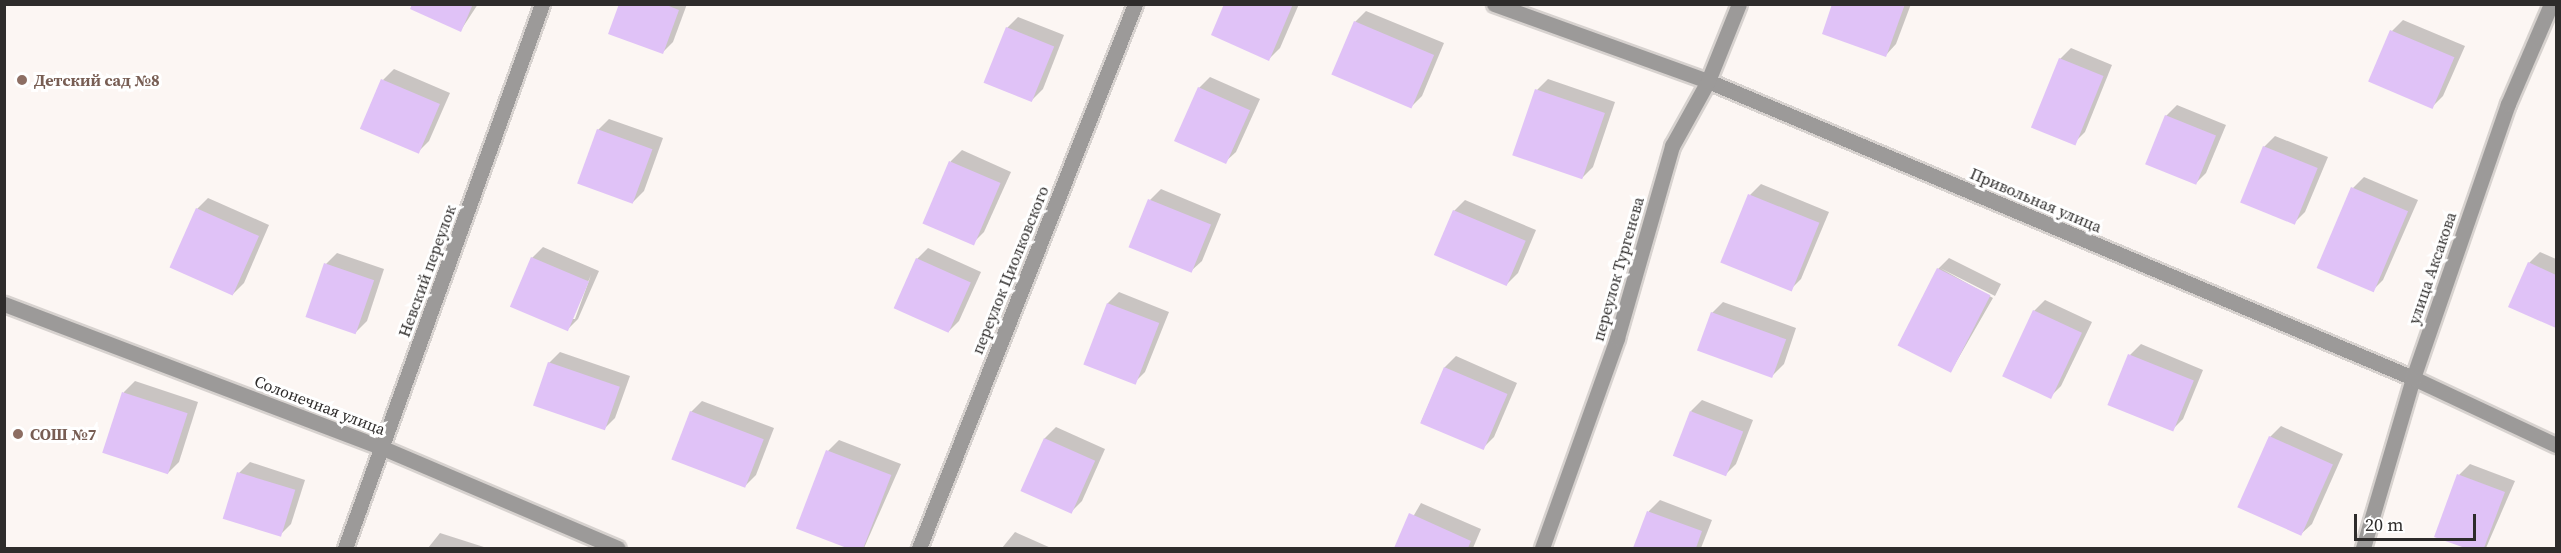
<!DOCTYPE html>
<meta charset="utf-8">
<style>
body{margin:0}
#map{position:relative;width:2561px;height:553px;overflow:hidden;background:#fcf6f3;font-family:"Source Serif 4",serif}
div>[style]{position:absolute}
.shadow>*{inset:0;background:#0003}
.building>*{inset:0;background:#e0c2f7;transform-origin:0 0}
.roads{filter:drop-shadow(2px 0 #d7d2cf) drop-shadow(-2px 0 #d7d2cf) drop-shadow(0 2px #d7d2cf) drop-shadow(0 -2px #d7d2cf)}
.minor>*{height:15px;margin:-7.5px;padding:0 7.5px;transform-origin:7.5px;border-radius:7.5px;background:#9c9a99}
.dots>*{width:16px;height:16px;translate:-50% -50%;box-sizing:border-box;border:3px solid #fff;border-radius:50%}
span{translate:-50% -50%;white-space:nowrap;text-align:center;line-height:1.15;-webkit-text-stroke:6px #fff;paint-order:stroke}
.education-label{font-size:16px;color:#785e54;font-weight:700}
.left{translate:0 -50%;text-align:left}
.street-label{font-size:16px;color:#2e2c2b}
.frame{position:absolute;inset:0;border:6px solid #2e2c2b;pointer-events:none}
.scale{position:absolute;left:2354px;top:514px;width:122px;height:27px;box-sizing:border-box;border:3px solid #2e2c2b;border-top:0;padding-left:8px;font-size:18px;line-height:21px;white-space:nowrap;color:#2e2c2b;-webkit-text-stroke:4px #fff;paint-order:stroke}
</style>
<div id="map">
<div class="shadow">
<i style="clip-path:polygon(414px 4px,478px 4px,461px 30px)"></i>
<i style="clip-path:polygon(621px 4px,687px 4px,673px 42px,662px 53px)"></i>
<i style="clip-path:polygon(1226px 4px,1299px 4px,1280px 48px,1269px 59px)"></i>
<i style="clip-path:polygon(1834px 4px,1911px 4px,1896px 44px,1886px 55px)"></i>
<i style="clip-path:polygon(1366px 11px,1444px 43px,1422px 96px,1411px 107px,1355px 22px)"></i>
<i style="clip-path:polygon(1018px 17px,1064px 35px,1043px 89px,1032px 100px,1007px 28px)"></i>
<i style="clip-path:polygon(2403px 20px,2465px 46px,2443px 96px,2432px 107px,2371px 81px,2392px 31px)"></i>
<i style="clip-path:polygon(2071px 48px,2112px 65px,2085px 132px,2074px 143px,2060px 59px)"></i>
<i style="clip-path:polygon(394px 69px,450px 93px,429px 141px,418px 152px,383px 80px)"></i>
<i style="clip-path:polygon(1210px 77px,1260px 99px,1236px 152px,1225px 162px,1199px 88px)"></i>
<i style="clip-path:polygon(1548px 79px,1615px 102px,1593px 167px,1582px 178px,1537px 90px)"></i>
<i style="clip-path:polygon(2177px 105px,2226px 125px,2206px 173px,2195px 184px,2166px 116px)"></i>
<i style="clip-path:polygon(609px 119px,663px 138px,644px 191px,633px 202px,598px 130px)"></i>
<i style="clip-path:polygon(2275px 136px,2328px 157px,2305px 212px,2294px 223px,2264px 147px)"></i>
<i style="clip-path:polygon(962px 150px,1011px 172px,984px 232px,973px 243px,924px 222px,951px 161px)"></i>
<i style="clip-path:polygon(2364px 177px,2418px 200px,2383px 280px,2372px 291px,2353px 188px)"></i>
<i style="clip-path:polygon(1761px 184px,1829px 212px,1801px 279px,1790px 290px,1750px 195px)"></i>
<i style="clip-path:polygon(1161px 189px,1221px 214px,1202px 261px,1191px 271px,1150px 200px)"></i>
<i style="clip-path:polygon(208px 198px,269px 225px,244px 283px,233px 294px,197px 209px)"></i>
<i style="clip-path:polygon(1465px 200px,1536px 230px,1518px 273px,1507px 284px,1454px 211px)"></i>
<i style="clip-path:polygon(evenodd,543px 247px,599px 271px,578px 319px,567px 330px,532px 258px,543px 247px,591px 275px,575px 319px,572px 319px,591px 275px)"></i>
<i style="clip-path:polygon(928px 248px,981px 272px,959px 321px,948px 332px,917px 259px)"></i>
<i style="clip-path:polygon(2540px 252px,2556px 259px,2556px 326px,2510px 307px,2529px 263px)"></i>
<i style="clip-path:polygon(337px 253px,384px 269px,367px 321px,356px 332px,326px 264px)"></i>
<i style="clip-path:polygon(1949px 258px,2001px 284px,1995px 296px,1940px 268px,1993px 298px,1951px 371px,1938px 269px)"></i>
<i style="clip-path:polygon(1119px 292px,1169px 312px,1145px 372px,1134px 383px,1085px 363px,1108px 303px)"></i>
<i style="clip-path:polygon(2045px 300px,2092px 322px,2061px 386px,2050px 397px,2034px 311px)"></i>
<i style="clip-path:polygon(1723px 302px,1796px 328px,1784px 364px,1773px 375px,1712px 313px)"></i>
<i style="clip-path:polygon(2141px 344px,2203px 370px,2183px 419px,2172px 430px,2130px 355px)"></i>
<i style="clip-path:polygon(560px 352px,630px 376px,615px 418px,604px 429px,549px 363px)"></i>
<i style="clip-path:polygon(1456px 356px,1517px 383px,1494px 437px,1483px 448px,1421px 422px,1445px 367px)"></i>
<i style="clip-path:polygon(135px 381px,198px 402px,179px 462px,168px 473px,105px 452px,124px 392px)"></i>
<i style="clip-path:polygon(1702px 400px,1753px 420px,1736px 464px,1725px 475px,1691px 411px)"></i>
<i style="clip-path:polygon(702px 401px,774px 428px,756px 475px,745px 486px,691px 412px)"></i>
<i style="clip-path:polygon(2281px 426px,2343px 454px,2312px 524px,2301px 534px,2270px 437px)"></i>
<i style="clip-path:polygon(1056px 427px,1105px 449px,1082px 501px,1071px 512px,1022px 491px,1045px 438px)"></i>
<i style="clip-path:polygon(839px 440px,901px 464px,864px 548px,798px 527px,828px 451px)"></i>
<i style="clip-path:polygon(250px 462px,305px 480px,291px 524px,280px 535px,239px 473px)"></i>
<i style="clip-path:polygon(2470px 464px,2515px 481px,2486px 548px,2436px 536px,2459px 475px)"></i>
<i style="clip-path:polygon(1660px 500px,1712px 520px,1701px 548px,1635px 548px,1649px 511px)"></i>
<i style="clip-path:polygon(1421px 503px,1481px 529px,1473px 548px,1395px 548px)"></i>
<i style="clip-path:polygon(1015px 532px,1051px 548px,1002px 548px)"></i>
<i style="clip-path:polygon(440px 533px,487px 548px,428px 548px)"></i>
</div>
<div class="building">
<i style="clip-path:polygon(412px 4px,473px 4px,461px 32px,410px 9px)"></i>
<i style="clip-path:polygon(619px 4px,664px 4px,679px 10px,663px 54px,608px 34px)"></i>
<i style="clip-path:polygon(1224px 4px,1293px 4px,1269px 61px,1211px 35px)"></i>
<i style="clip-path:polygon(1832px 4px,1905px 4px,1886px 57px,1822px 34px)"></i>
<i style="left:1354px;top:21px;width:87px;height:58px;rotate:23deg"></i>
<i style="left:1006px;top:27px;width:52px;height:60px;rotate:22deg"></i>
<i style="left:2390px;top:30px;width:70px;height:56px;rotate:23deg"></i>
<i style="left:2059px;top:58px;width:48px;height:75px;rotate:22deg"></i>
<i style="left:381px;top:79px;width:64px;height:54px;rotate:23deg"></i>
<i style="left:1198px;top:87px;width:57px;height:59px;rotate:24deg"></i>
<i style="left:1535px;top:89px;width:74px;height:70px;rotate:19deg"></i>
<i style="left:2165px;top:115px;width:55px;height:53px;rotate:22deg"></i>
<i style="left:597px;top:129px;width:59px;height:58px;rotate:20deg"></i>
<i style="left:2263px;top:146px;width:59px;height:61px;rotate:22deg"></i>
<i style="left:949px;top:161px;width:56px;height:68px;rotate:23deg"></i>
<i style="left:2351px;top:187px;width:62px;height:88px;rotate:23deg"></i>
<i style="left:1748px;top:194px;width:77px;height:74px;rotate:22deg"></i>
<i style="left:1148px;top:199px;width:68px;height:52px;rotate:22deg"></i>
<i style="left:196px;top:208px;width:69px;height:65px;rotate:24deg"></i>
<i style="left:1453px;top:210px;width:79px;height:49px;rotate:23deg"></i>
<i style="left:531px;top:257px;width:63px;height:54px;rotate:23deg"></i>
<i style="left:916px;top:258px;width:60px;height:55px;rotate:24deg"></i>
<i style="clip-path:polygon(2528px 262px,2556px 275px,2556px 328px,2508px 307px)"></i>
<i style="left:324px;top:263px;width:53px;height:57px;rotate:19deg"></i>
<i style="left:1937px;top:268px;width:60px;height:87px;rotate:27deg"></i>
<i style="left:1107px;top:303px;width:56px;height:66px;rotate:21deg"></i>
<i style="left:2033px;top:310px;width:54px;height:73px;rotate:25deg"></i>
<i style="left:1711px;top:312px;width:80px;height:41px;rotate:20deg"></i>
<i style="left:2128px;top:354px;width:71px;height:55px;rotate:22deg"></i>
<i style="left:548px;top:362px;width:76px;height:46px;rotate:19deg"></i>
<i style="left:1444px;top:367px;width:69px;height:61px;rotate:23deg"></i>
<i style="left:122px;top:392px;width:69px;height:64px;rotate:18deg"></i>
<i style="left:690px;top:411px;width:79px;height:52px;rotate:21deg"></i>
<i style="left:1690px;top:411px;width:57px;height:48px;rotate:21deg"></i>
<i style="left:2269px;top:436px;width:70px;height:78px;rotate:24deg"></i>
<i style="left:1044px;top:438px;width:56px;height:58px;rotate:24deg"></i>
<i style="left:826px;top:450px;width:70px;height:84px;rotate:21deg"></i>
<i style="left:237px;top:472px;width:61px;height:49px;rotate:17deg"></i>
<i style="clip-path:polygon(2457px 474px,2505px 492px,2484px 548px,2465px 548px,2434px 537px)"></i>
<i style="clip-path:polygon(1647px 511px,1702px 531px,1696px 548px,1633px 548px)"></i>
<i style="clip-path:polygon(1409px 513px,1471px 541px,1468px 548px,1394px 548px)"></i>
</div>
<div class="roads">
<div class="minor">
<i style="left:1494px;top:4px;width:227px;rotate:19.8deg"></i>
<i style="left:1708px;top:81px;width:765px;rotate:22.84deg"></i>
<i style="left:2413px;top:378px;width:158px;rotate:25.1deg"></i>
<i style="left:4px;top:304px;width:405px;rotate:20.8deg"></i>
<i style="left:383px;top:448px;width:255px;rotate:23.1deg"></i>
<i style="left:345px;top:548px;width:579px;rotate:-70.09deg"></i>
<i style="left:919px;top:548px;width:585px;rotate:-68.34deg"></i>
<i style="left:1542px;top:548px;width:223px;rotate:-70.3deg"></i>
<i style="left:1617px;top:338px;width:200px;rotate:-74deg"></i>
<i style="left:1672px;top:146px;width:74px;rotate:-61deg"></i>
<i style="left:1708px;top:81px;width:83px;rotate:-68.1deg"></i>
<i style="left:2363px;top:548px;width:177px;rotate:-73.6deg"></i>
<i style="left:2413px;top:378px;width:290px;rotate:-70.9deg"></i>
<i style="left:2508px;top:104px;width:109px;rotate:-66.7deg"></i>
</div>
</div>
<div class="dots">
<i style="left:22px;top:80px;background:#8d6e63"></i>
<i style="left:18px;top:434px;background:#8d6e63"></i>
</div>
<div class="education-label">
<span class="left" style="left:34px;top:80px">Детский сад №8</span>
<span class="left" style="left:30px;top:434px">СОШ №7</span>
</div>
<div class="street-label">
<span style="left:2036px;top:200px;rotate:23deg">Привольная улица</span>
<span style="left:2432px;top:268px;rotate:-71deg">улица Аксакова</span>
<span style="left:1618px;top:269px;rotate:-74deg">переулок Тургенева</span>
<span style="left:1010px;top:270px;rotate:-68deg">переулок Циолковского</span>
<span style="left:427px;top:271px;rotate:-70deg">Невский переулок</span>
<span style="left:320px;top:405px;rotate:21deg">Солонечная улица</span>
</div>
<div class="frame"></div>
<div class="scale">20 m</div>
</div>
